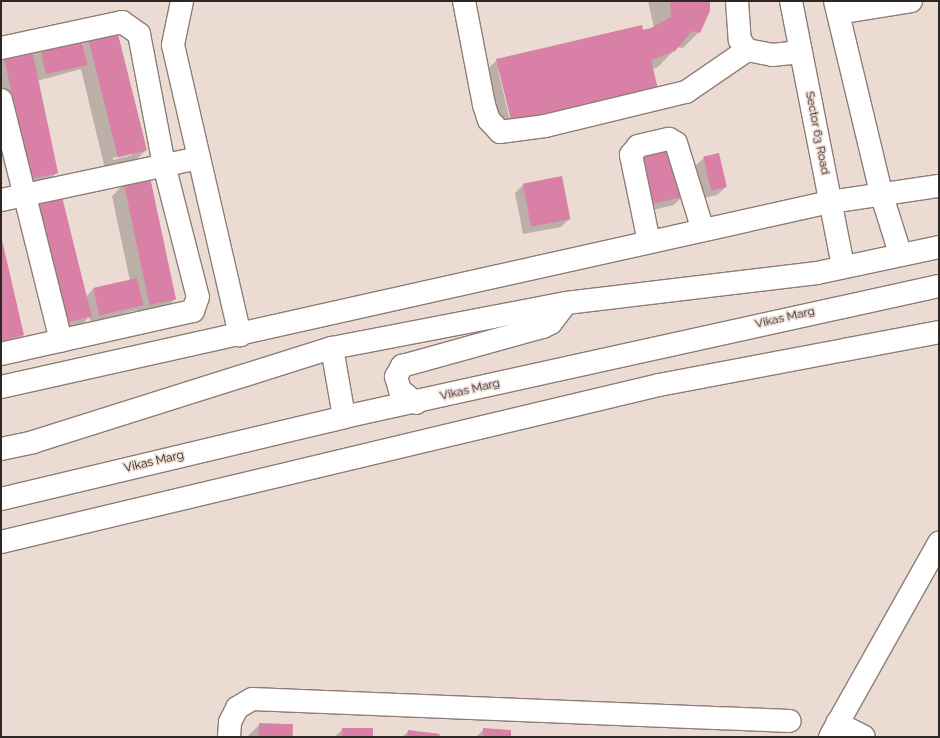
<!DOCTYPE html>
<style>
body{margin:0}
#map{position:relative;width:940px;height:738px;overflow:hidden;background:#ecdbd2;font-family:Raleway,sans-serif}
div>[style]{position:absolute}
.shadow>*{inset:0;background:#0003}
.building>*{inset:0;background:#d980a7;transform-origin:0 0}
.roads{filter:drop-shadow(1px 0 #8d7d75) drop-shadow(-1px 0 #8d7d75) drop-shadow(0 1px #8d7d75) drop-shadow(0 -1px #8d7d75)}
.minor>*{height:22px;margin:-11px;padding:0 11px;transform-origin:11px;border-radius:11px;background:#fff}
.major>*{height:22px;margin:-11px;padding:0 11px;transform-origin:11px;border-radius:11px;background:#fff}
span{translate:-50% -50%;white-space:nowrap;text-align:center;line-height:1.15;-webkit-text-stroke:3px #ecdbd2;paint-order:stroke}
.street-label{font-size:12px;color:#2e2825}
.frame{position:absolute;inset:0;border:2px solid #2e2825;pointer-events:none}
</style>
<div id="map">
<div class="shadow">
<i style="clip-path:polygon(evenodd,648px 1px,708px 1px,699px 32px,683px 48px,677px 47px,658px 67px,495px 140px,480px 76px,497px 60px,654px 28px,648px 1px,498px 70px,500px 70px,514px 129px,512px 129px,498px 70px)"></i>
<i style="clip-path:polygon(evenodd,89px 38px,146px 150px,133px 163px,105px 169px,81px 69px,37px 81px,57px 172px,45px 185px,18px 190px,1px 113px,1px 60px,32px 55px,40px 47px,82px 45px,89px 38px,132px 153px,132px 155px,113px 160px,113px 158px,132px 153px)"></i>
<i style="clip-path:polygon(704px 158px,726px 187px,717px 195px,703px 198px,695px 166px)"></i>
<i style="clip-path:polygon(638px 159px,682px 197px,674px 205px,640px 213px)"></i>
<i style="clip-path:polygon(124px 184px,176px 298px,163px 311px,138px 316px,137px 310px,91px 323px,89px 317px,77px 330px,53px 335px,93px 289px,130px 281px,112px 196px)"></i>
<i style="clip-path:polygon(524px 184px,569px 219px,561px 227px,523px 234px,515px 193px)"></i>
<i style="clip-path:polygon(1px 237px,23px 335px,11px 348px,1px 350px)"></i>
<i style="clip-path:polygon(260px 724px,292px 737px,247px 737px)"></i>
<i style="clip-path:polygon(343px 729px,372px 737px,334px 737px)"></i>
<i style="clip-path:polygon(484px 729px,510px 737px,476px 737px)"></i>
<i style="clip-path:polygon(408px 732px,438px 737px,402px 737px)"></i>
</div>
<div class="building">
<i style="clip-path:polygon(670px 1px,710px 1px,710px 11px,700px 33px,692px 31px,675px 51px,651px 60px,658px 89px,512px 124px,496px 59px,642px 25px,643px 30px,651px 28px,671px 17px)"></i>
<i style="left:117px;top:30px;width:124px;height:30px;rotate:76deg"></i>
<i style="left:81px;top:37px;width:29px;height:42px;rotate:78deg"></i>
<i style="left:32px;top:50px;width:126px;height:29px;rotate:78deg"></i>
<i style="left:673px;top:150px;width:48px;height:37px;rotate:78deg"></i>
<i style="left:719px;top:153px;width:35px;height:16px;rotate:77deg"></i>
<i style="left:562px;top:176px;width:44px;height:40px;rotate:79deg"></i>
<i style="left:150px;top:177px;width:125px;height:27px;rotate:78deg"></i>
<i style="left:62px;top:197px;width:123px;height:26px;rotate:76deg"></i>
<i style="clip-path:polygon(1px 236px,24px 335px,1px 341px)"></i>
<i style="left:137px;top:278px;width:28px;height:45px;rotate:77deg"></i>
<i style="left:259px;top:723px;width:34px;height:14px;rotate:2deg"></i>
<i style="left:342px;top:728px;width:31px;height:9px"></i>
<i style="clip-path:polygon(483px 728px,511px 730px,511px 737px,483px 737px)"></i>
<i style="clip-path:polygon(408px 730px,440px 734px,439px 737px,407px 737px)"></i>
</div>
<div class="roads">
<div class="minor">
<i style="left:182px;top:1px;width:45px;rotate:101.6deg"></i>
<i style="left:173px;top:45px;width:298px;rotate:77deg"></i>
<i style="left:464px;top:1px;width:106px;rotate:79.1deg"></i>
<i style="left:484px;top:105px;width:16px;rotate:72deg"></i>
<i style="left:489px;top:120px;width:16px;rotate:47deg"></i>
<i style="left:500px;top:132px;width:45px;rotate:-7.6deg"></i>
<i style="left:545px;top:126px;width:145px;rotate:-13.6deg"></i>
<i style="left:686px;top:92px;width:74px;rotate:-34.5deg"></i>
<i style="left:737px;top:1px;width:39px;rotate:86deg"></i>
<i style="left:740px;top:40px;width:12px;rotate:55deg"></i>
<i style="left:747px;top:50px;width:25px;rotate:11deg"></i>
<i style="left:772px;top:55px;width:29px;rotate:-6deg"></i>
<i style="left:791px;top:1px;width:270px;rotate:78.9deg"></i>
<i style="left:835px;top:1px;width:197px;rotate:76.5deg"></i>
<i style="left:881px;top:193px;width:63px;rotate:72.4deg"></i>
<i style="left:838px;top:13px;width:74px;rotate:-9.3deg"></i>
<i style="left:1px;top:48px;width:124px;rotate:-12.1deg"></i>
<i style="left:122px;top:22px;width:21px;rotate:35deg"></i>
<i style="left:139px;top:34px;width:133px;rotate:79.2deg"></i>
<i style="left:164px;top:165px;width:136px;rotate:75.6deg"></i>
<i style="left:198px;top:297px;width:15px;rotate:110deg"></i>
<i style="left:193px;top:311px;width:197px;rotate:167.4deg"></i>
<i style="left:1px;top:100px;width:248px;rotate:76deg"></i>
<i style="left:1px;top:200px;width:202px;rotate:-12deg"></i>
<i style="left:649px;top:242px;width:89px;rotate:-101.7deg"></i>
<i style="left:631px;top:155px;width:11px;rotate:-52deg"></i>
<i style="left:638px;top:146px;width:32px;rotate:-13deg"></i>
<i style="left:669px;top:139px;width:8px;rotate:30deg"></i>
<i style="left:676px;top:143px;width:91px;rotate:72.8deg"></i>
<i style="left:1px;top:387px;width:849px;rotate:-12.58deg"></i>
<i style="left:830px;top:202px;width:110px;rotate:-8.4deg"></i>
<i style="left:1px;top:542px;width:676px;rotate:-13.42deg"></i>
<i style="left:659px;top:385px;width:285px;rotate:-10.7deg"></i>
<i style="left:837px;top:723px;width:30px;rotate:27deg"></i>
<i style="left:229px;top:737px;width:15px;rotate:-86deg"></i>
<i style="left:230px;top:722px;width:16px;rotate:-63deg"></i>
<i style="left:237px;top:708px;width:17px;rotate:-31deg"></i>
<i style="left:252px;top:699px;width:538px;rotate:2.34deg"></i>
<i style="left:830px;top:737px;width:223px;rotate:-60.7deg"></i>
</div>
<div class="major">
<i style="left:332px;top:348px;width:70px;rotate:80.1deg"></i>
<i style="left:416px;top:403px;width:21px;rotate:-141deg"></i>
<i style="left:400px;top:390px;width:14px;rotate:-107deg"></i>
<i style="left:396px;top:377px;width:13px;rotate:-61deg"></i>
<i style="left:402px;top:366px;width:146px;rotate:-15.5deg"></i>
<i style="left:543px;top:327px;width:9px;rotate:-27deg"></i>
<i style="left:551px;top:323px;width:25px;rotate:-53deg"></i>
<i style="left:1px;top:449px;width:33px;rotate:-12deg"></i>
<i style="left:33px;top:442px;width:313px;rotate:-17.5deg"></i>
<i style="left:332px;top:348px;width:238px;rotate:-10.9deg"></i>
<i style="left:566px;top:303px;width:253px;rotate:-6.8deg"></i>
<i style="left:817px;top:273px;width:125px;rotate:-12deg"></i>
<i style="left:1px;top:499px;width:353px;rotate:-13.4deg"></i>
<i style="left:344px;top:417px;width:609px;rotate:-12.42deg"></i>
</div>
</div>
<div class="street-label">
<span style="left:817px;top:133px;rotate:79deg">Sector 63 Road</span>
<span style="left:785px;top:318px;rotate:-13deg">Vikas Marg</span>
<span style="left:470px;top:390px;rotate:-13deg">Vikas Marg</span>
<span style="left:154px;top:462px;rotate:-13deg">Vikas Marg</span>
</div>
<div class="frame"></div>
</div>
